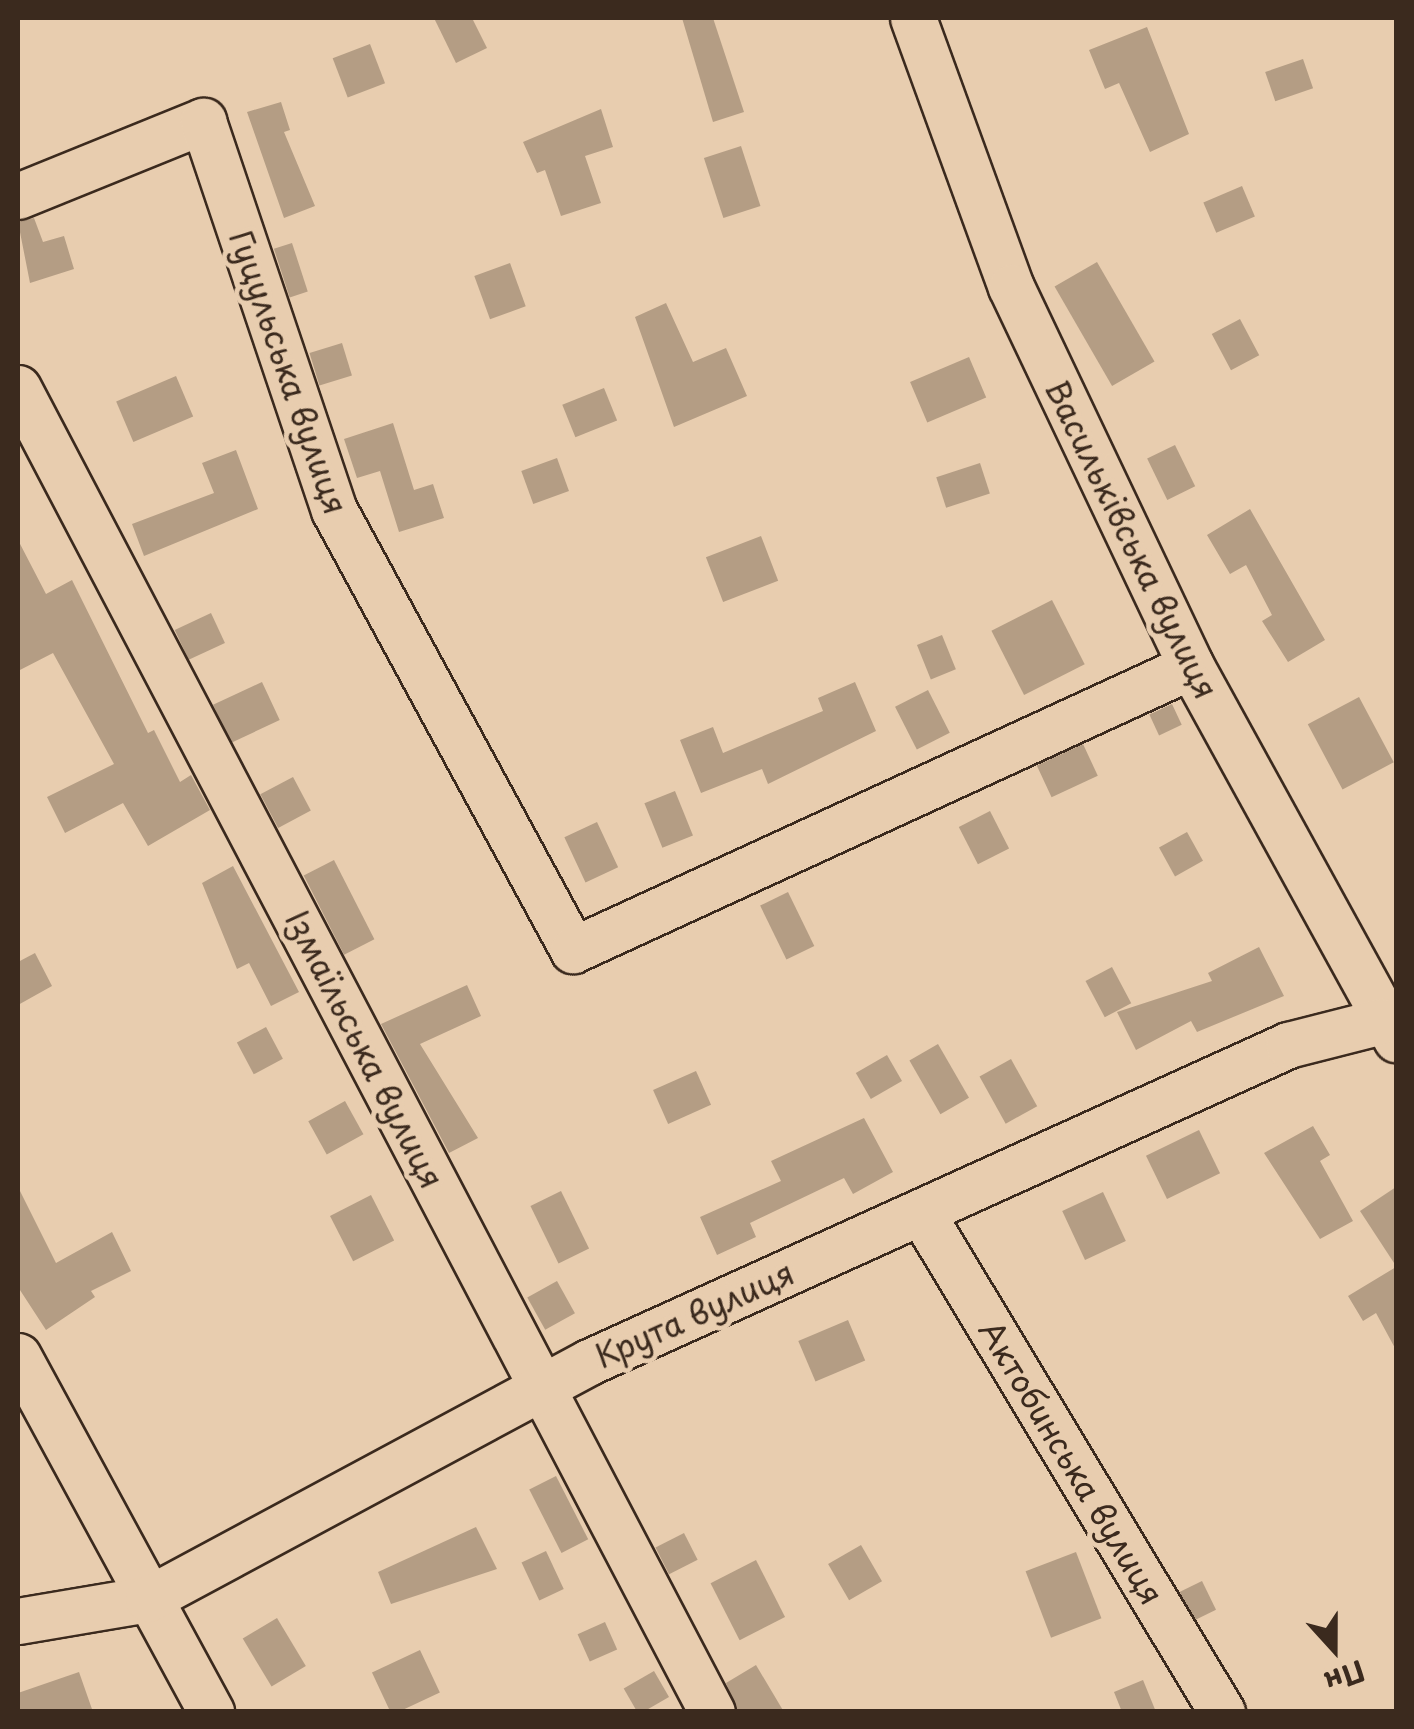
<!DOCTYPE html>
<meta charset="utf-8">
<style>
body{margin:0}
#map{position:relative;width:1414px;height:1729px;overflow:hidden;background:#e8cdaf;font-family:"Playpen Sans",sans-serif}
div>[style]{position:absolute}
.building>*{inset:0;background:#b49d84;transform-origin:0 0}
.roads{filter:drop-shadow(2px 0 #3b2a1e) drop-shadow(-2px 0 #3b2a1e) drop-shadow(0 2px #3b2a1e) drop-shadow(0 -2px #3b2a1e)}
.minor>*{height:45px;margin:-22.5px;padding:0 22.5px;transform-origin:22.5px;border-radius:22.5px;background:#e8cdaf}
span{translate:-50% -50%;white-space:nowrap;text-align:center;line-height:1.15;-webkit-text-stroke:10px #e8cdaf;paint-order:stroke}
.street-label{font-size:32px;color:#3b2a1e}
.frame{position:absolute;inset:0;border:20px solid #3b2a1e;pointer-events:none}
.north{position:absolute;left:1284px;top:1599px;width:100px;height:100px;-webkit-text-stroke:8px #e8cdaf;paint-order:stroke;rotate:159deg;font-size:28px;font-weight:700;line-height:40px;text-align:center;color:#3b2a1e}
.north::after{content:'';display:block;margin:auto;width:35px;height:45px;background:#3b2a1e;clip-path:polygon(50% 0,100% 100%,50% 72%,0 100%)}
</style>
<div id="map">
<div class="building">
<i style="clip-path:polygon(434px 18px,472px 18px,487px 48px,456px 63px)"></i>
<i style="clip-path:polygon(682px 18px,713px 18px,744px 112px,713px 122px)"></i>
<i style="clip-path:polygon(1147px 27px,1189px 134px,1150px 152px,1119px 83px,1105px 89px,1089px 50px)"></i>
<i style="left:370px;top:44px;width:42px;height:40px;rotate:69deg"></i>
<i style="left:1303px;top:59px;width:31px;height:40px;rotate:71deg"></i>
<i style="clip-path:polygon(281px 102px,290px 130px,284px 132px,315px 206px,284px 218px,247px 112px)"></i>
<i style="clip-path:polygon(601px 109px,613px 147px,585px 156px,601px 203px,561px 216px,545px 170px,537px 173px,523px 142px)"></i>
<i style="left:741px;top:146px;width:63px;height:39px;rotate:72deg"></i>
<i style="left:1242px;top:186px;width:33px;height:42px;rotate:67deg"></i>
<i style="clip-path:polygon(34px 218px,43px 242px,64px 236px,74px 269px,30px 283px,18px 222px)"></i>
<i style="left:292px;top:243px;width:51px;height:19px;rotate:72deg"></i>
<i style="left:1097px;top:262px;width:115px;height:49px;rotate:60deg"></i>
<i style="left:510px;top:263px;width:46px;height:38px;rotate:70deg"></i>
<i style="clip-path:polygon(666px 303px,693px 362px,726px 348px,747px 396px,674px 427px,635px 317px)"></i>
<i style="left:1240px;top:319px;width:41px;height:32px;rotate:62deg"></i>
<i style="left:342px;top:343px;width:34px;height:34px;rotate:73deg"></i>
<i style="left:969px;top:357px;width:44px;height:64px;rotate:67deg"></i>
<i style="left:176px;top:376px;width:44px;height:65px;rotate:67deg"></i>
<i style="left:604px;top:388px;width:35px;height:45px;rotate:68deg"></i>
<i style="clip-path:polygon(393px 423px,414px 490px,433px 484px,444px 518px,399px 532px,380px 471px,357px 478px,344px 439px)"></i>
<i style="left:1175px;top:445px;width:46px;height:31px;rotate:64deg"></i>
<i style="clip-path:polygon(236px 450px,258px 509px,144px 556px,132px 524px,214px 493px,202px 463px)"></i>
<i style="left:557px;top:458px;width:35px;height:38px;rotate:70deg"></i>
<i style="left:980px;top:463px;width:32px;height:46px;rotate:72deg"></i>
<i style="clip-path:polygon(1250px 509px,1325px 640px,1288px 662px,1262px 621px,1272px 615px,1246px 565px,1230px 574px,1207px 535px)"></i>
<i style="left:761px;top:536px;width:48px;height:59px;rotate:69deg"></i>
<i style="clip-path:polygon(18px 540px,46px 594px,72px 580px,148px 733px,154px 730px,180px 782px,191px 775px,210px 810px,148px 846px,123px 803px,65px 833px,47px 797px,114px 764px,53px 653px,18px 671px)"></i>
<i style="left:1052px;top:600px;width:72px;height:68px;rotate:63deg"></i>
<i style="left:211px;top:613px;width:33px;height:40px;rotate:65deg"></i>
<i style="left:942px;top:635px;width:37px;height:27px;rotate:68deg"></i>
<i style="left:262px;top:682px;width:42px;height:54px;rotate:65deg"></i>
<i style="clip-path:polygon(855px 682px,876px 731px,768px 784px,762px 769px,701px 793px,680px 740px,713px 727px,723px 753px,823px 711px,818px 698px)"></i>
<i style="left:928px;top:690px;width:48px;height:37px;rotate:63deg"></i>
<i style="left:1359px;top:697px;width:74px;height:58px;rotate:62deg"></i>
<i style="left:1172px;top:704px;width:23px;height:25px;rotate:65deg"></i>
<i style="left:1083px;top:744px;width:35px;height:51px;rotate:65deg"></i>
<i style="left:293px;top:777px;width:38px;height:37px;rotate:62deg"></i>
<i style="left:675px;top:791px;width:48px;height:33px;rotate:68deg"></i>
<i style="left:990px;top:811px;width:42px;height:35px;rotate:63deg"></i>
<i style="left:597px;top:822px;width:50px;height:36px;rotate:65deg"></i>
<i style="left:1187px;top:832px;width:33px;height:32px;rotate:61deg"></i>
<i style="left:334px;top:860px;width:89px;height:34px;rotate:63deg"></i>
<i style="clip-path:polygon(233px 866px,299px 992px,271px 1006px,249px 963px,237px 969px,202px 883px)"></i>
<i style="left:788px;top:892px;width:60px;height:31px;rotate:64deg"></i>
<i style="clip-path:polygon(1259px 947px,1284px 996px,1197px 1032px,1191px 1021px,1136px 1050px,1117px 1012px,1212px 981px,1208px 973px)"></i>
<i style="clip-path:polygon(35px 953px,52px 986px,18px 1005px,18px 962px)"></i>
<i style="left:1112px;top:967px;width:41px;height:30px;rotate:62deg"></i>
<i style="clip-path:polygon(467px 985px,481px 1016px,420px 1044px,478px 1138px,449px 1153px,381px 1024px)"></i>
<i style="left:266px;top:1027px;width:36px;height:33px;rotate:62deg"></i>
<i style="left:938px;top:1044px;width:62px;height:33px;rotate:60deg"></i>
<i style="left:887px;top:1055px;width:30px;height:36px;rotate:60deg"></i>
<i style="left:1011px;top:1059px;width:54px;height:36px;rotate:61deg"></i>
<i style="left:696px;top:1071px;width:37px;height:47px;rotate:66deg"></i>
<i style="left:345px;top:1101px;width:38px;height:42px;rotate:61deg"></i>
<i style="clip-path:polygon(864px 1118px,893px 1172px,853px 1194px,844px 1178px,750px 1223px,756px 1237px,717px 1255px,700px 1217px,781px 1181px,771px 1161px)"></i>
<i style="clip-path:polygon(1313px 1126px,1330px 1155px,1320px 1161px,1353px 1221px,1320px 1239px,1264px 1153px)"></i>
<i style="left:1199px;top:1130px;width:48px;height:59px;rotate:64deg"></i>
<i style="clip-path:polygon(18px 1187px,56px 1263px,112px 1232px,131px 1271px,91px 1291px,95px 1297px,46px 1330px,18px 1287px)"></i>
<i style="clip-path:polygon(1396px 1187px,1396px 1266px,1360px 1211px)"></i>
<i style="left:561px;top:1191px;width:64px;height:34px;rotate:64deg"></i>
<i style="left:1103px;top:1192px;width:54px;height:45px;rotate:65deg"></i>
<i style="left:371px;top:1195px;width:51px;height:46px;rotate:63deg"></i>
<i style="clip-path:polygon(1396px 1267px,1396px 1350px,1376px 1313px,1363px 1321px,1348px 1296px)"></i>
<i style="left:557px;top:1281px;width:37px;height:34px;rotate:61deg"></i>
<i style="left:848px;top:1320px;width:44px;height:54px;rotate:67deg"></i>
<i style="left:556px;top:1476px;width:71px;height:30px;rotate:63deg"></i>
<i style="clip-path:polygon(476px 1527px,497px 1569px,391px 1604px,378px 1572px)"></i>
<i style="left:684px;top:1533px;width:30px;height:32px;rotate:63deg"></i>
<i style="left:861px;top:1545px;width:42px;height:38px;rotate:60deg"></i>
<i style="left:546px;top:1551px;width:42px;height:27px;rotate:65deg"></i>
<i style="left:1076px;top:1552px;width:71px;height:54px;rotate:69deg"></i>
<i style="left:756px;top:1560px;width:64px;height:51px;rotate:63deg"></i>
<i style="left:1202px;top:1581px;width:32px;height:25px;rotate:64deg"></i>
<i style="left:277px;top:1618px;width:56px;height:40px;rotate:59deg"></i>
<i style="left:605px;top:1622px;width:30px;height:30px;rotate:66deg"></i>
<i style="left:420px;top:1650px;width:47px;height:53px;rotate:65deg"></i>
<i style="clip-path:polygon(756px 1665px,784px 1712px,738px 1712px,726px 1683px)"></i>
<i style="left:654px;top:1671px;width:30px;height:35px;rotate:60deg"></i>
<i style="clip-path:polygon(79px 1672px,93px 1712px,18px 1712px,18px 1693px)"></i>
<i style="clip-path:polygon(1143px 1680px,1156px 1712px,1122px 1712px,1114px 1692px)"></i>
</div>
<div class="roads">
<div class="minor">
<i style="left:913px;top:18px;width:286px;rotate:70deg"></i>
<i style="left:1011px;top:287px;width:420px;rotate:64.6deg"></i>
<i style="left:1191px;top:666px;width:426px;rotate:61.2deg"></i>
<i style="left:18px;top:196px;width:200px;rotate:-22.1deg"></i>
<i style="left:203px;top:121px;width:410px;rotate:71.4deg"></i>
<i style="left:334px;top:510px;width:501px;rotate:61.49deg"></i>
<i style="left:573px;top:950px;width:680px;rotate:-24.68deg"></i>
<i style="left:18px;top:388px;width:1495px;rotate:62.34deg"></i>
<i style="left:921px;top:1212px;width:584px;rotate:58.95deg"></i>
<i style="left:18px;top:1356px;width:405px;rotate:61.5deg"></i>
<i style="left:18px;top:1621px;width:132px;rotate:-9.6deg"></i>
<i style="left:148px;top:1599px;width:501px;rotate:-28.25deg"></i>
<i style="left:589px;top:1362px;width:768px;rotate:-24.39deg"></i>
<i style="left:1288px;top:1045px;width:97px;rotate:-14.3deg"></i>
</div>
</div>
<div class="street-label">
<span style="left:289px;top:372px;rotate:71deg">Гуцульська вулиця</span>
<span style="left:1132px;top:539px;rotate:64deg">Васильківська вулиця</span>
<span style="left:365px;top:1049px;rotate:63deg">Ізмаїльська вулиця</span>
<span style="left:694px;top:1314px;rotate:-24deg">Крута вулиця</span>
<span style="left:1072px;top:1462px;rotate:59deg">Актобинська вулиця</span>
</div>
<div class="frame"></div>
<div class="north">Пн</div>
</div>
